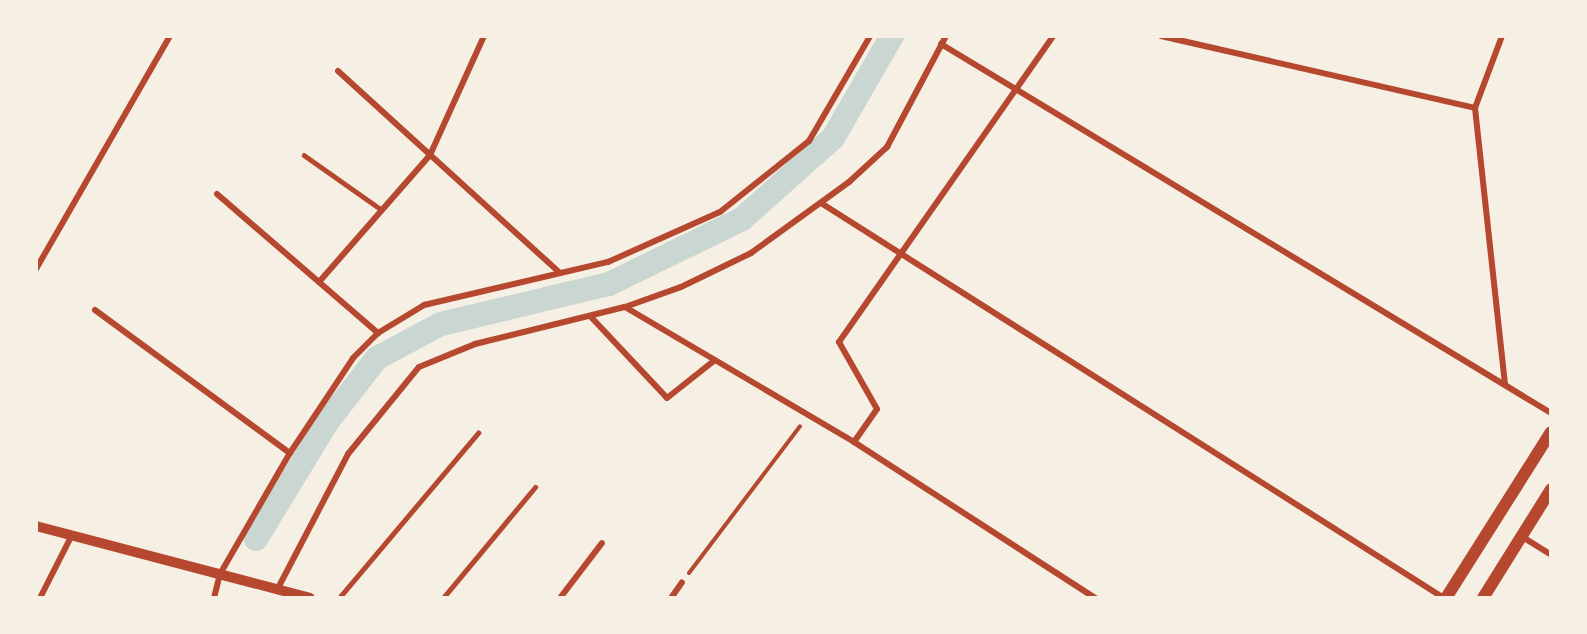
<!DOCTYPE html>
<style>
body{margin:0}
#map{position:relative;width:1587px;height:634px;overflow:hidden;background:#f6efe4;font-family:"Sofia Sans Condensed",sans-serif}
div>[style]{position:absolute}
.canal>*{height:24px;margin:-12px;padding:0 12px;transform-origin:12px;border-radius:12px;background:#c9d6d2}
.path>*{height:4px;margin:-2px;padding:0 2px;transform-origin:2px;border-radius:2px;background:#b5482f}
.service>*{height:4.5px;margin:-2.25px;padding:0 2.25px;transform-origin:2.25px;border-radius:2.25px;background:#b5482f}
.minor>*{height:6px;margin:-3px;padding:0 3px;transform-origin:3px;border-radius:3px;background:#b5482f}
.tertiary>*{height:10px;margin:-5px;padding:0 5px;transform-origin:5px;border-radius:5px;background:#b5482f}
.secondary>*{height:12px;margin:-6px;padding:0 6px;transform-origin:6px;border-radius:6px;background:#b5482f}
span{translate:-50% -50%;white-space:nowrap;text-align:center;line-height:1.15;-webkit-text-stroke:6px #f6efe4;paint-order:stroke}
.frame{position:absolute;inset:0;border:38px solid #f6efe4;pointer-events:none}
</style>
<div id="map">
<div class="canal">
<i style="left:256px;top:539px;width:137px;rotate:-58.7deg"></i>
<i style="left:327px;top:422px;width:81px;rotate:-52deg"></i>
<i style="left:377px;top:358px;width:72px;rotate:-28deg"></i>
<i style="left:441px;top:324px;width:173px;rotate:-13.4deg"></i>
<i style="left:609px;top:284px;width:148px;rotate:-26deg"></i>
<i style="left:742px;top:219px;width:122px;rotate:-41.7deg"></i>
<i style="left:833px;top:138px;width:118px;rotate:-60deg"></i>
</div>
<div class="path">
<i style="left:689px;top:573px;width:184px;rotate:-52.9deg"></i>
</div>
<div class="service">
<i style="left:304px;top:155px;width:95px;rotate:35.2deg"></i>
<i style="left:339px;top:598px;width:216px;rotate:-49.9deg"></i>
<i style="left:443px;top:598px;width:144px;rotate:-50.3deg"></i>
</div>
<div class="minor">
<i style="left:1161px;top:36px;width:322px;rotate:12.9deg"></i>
<i style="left:1502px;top:36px;width:77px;rotate:110.6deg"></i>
<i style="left:1475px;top:108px;width:277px;rotate:83.8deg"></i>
<i style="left:941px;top:44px;width:713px;rotate:31.17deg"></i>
<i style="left:338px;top:71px;width:300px;rotate:42.3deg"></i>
<i style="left:217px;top:194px;width:213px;rotate:40.8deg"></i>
<i style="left:821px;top:203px;width:738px;rotate:32.38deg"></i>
<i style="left:36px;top:269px;width:269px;rotate:-60.1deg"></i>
<i style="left:319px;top:282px;width:169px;rotate:-48.8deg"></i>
<i style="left:430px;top:155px;width:131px;rotate:-65.6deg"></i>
<i style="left:625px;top:307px;width:266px;rotate:30.5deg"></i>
<i style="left:854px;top:442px;width:287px;rotate:32.9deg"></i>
<i style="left:95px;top:310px;width:242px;rotate:36.3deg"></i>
<i style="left:591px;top:317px;width:111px;rotate:46.8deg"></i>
<i style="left:667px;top:398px;width:61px;rotate:-38.4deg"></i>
<i style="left:854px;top:442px;width:40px;rotate:-55.1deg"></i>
<i style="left:877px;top:409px;width:77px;rotate:-119.6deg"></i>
<i style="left:839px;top:342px;width:373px;rotate:-55deg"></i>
<i style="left:1521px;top:536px;width:36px;rotate:32deg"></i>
<i style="left:277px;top:590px;width:153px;rotate:-62.4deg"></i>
<i style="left:348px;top:454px;width:112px;rotate:-50.8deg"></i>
<i style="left:419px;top:367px;width:61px;rotate:-22.3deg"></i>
<i style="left:475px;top:344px;width:154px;rotate:-13.9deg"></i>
<i style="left:625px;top:307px;width:59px;rotate:-19.7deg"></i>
<i style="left:681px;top:287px;width:78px;rotate:-25.9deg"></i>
<i style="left:751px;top:253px;width:121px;rotate:-35.9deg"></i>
<i style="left:849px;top:182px;width:52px;rotate:-42.6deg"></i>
<i style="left:887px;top:147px;width:126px;rotate:-62deg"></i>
<i style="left:40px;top:598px;width:71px;rotate:-63.1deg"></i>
<i style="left:214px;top:598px;width:25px;rotate:-76deg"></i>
<i style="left:220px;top:574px;width:140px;rotate:-60deg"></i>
<i style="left:290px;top:453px;width:114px;rotate:-56.4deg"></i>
<i style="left:353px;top:358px;width:35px;rotate:-45deg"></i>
<i style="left:378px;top:333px;width:54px;rotate:-31.3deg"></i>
<i style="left:424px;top:305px;width:189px;rotate:-13.2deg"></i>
<i style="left:608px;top:262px;width:123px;rotate:-24.1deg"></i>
<i style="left:720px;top:212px;width:114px;rotate:-38.6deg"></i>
<i style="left:809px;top:141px;width:121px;rotate:-59.8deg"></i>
<i style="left:560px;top:598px;width:69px;rotate:-52.6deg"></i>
<i style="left:671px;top:598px;width:19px;rotate:-55deg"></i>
</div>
<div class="tertiary">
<i style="left:36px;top:526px;width:283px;rotate:14.7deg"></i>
</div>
<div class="secondary">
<i style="left:1446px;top:598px;width:196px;rotate:-57.7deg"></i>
<i style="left:1483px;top:598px;width:128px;rotate:-58deg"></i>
</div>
<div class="frame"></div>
</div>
